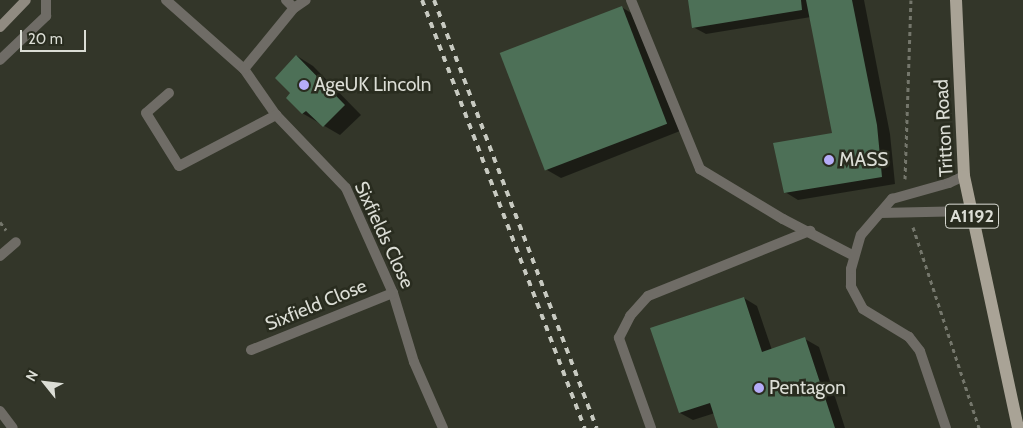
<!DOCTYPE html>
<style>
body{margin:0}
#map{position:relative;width:1023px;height:428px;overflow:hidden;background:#333629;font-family:Cabin,sans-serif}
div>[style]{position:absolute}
.shadow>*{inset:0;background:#0007}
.building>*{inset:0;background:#4d7057;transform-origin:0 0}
.path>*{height:3px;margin-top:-1.5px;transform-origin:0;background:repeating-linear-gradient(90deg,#75776c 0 4px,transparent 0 8px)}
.lane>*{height:10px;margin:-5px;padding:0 5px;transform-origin:5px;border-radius:5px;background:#6f6c66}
.street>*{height:10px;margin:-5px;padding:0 5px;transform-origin:5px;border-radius:5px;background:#6f6c66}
.secondary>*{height:10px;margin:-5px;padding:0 5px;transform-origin:5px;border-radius:5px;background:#908b81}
.primary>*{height:12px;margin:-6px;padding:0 6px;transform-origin:6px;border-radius:6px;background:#a9a396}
.rail>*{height:4px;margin-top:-2px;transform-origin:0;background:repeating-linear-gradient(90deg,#c8cac1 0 6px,transparent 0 12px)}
.dots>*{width:14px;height:14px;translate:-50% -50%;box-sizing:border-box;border:2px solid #292c1f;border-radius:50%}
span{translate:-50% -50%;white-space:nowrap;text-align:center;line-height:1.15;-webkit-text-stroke:5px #292c1f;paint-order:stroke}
.shield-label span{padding:1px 4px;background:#292c1f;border:1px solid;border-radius:4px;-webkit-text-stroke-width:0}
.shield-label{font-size:18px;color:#dbddd5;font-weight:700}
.poi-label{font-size:19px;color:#dbddd5}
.left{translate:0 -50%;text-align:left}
.street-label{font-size:19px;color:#dbddd5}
.north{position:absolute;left:20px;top:358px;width:50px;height:50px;-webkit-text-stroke:4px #292c1f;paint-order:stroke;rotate:299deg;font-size:14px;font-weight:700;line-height:20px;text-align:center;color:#dbddd5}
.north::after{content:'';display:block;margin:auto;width:18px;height:22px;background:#dbddd5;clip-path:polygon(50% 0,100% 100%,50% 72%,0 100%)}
.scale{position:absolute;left:20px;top:30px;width:66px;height:22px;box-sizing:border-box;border:2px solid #dbddd5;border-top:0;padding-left:6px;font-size:15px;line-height:18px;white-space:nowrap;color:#dbddd5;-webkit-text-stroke:4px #292c1f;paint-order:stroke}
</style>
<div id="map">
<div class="shadow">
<i style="clip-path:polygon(689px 0,864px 0,890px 134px,895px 184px,798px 200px,785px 192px,834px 134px,811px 17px,706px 34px,693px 27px)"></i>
<i style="clip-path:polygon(621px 7px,635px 15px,680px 131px,561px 178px,547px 170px)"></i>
<i style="clip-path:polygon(297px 56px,313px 66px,361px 115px,340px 135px,302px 113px,292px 93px)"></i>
<i style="clip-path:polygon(744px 298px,757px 306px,772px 350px,805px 339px,819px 347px,845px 428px,720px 428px,715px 413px,693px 420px,680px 413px)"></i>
</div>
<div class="building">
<i style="clip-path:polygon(688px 0,801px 0,802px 10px,692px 28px)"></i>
<i style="clip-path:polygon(806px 0,852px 0,877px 125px,882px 177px,784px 193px,773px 143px,832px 133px)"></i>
<i style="left:622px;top:6px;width:126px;height:131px;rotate:69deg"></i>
<i style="clip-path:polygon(296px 55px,345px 105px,323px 127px,306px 111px,302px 114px,286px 98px,290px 93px,275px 78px)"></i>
<i style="clip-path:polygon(744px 297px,762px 352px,805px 337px,835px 428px,718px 428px,710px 403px,679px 413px,650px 328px)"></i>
</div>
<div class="path">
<i style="left:905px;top:179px;width:179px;rotate:-88.1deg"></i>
<i style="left:0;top:222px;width:10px;rotate:53deg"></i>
<i style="left:913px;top:227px;width:212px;rotate:71.8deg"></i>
</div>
<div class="lane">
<i style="left:631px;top:0;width:183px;rotate:67.8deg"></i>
<i style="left:700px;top:169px;width:97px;rotate:31.1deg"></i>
<i style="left:0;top:60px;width:64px;rotate:-43.7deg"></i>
<i style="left:46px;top:16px;width:16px;rotate:-90deg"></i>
<i style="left:169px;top:93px;width:30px;rotate:139deg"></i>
<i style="left:146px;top:113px;width:62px;rotate:58.1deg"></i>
<i style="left:651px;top:428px;width:96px;rotate:-109.6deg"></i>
<i style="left:619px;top:338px;width:25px;rotate:-63deg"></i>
<i style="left:630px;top:316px;width:27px;rotate:-48deg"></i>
<i style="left:648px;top:296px;width:175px;rotate:-21.9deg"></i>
</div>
<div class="street">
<i style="left:166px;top:0;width:104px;rotate:41.5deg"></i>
<i style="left:244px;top:69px;width:56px;rotate:55.2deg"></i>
<i style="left:276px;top:115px;width:101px;rotate:46.2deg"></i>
<i style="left:346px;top:188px;width:115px;rotate:65.9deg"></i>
<i style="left:393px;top:293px;width:72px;rotate:73.1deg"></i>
<i style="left:414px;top:362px;width:72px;rotate:66.3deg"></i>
<i style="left:286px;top:0;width:11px;rotate:45deg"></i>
<i style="left:244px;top:69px;width:79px;rotate:-50.7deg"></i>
<i style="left:294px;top:8px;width:14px;rotate:-34deg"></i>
<i style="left:179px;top:166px;width:110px;rotate:-27.7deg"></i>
<i style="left:880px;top:213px;width:91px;rotate:-1.3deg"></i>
<i style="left:783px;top:219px;width:80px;rotate:27.5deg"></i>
<i style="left:0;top:256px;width:21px;rotate:-41deg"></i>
<i style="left:251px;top:350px;width:153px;rotate:-21.9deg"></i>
<i style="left:0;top:411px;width:21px;rotate:53deg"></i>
<i style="left:946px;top:428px;width:81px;rotate:-108.7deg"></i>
<i style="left:920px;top:351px;width:18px;rotate:-128deg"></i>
<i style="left:909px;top:337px;width:54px;rotate:-148.7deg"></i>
<i style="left:863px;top:309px;width:26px;rotate:-118deg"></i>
<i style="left:851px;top:286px;width:17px;rotate:-90deg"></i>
<i style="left:851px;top:269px;width:35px;rotate:-74deg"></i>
<i style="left:861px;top:235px;width:48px;rotate:-49.3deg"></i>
<i style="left:892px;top:199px;width:59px;rotate:-15.7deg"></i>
<i style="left:949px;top:183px;width:17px;rotate:-25deg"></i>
</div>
<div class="secondary">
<i style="left:0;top:27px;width:37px;rotate:-46deg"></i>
</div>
<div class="primary">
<i style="left:956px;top:0;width:176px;rotate:87.4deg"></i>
<i style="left:964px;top:176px;width:258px;rotate:77.9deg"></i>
</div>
<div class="rail">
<i style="left:422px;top:0;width:458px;rotate:69.2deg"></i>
<i style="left:434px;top:0;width:458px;rotate:69.2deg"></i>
</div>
<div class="dots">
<i style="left:304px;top:85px;background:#b5acf8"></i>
<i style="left:829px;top:160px;background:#b5acf8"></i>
<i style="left:759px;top:388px;background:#b5acf8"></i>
</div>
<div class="shield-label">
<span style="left:972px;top:216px">A1192</span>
</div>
<div class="poi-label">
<span class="left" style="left:314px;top:85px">AgeUK Lincoln</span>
<span class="left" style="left:839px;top:160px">MASS</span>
<span class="left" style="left:769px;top:388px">Pentagon</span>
</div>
<div class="street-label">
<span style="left:944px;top:128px;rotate:-93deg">Tritton Road</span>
<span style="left:384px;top:235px;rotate:65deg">Sixfields Close</span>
<span style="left:316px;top:305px;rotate:-22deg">Sixfield Close</span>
</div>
<div class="north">N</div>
<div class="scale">20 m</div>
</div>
